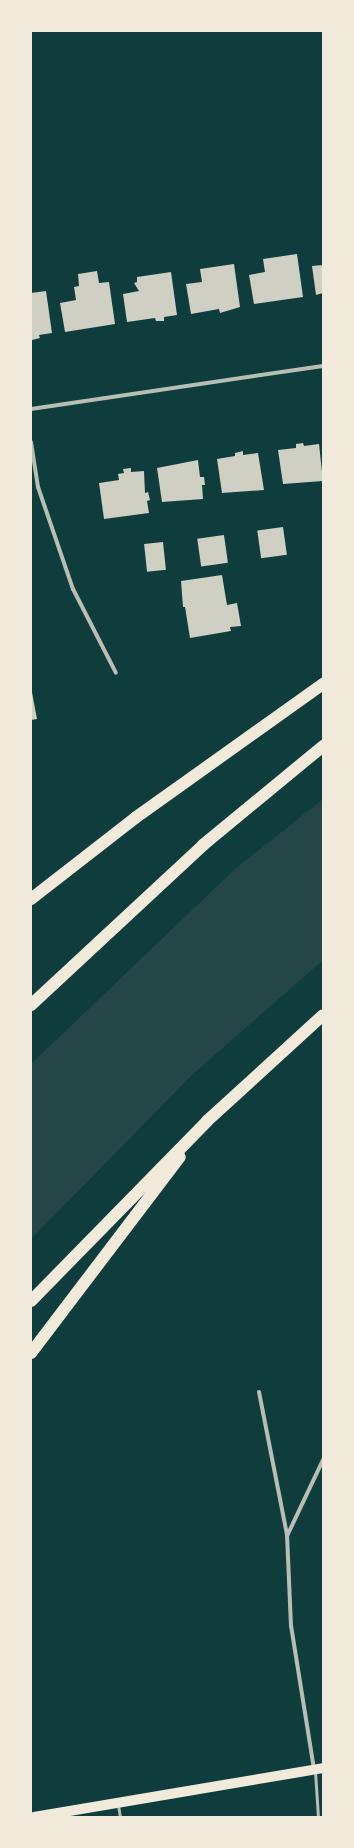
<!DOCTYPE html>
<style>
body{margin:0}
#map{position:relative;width:354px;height:1848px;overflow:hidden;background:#0f3d3e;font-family:"Public Sans",sans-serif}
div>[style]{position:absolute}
.green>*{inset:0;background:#244646}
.building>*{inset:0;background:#cfcfc3;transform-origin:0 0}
.service>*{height:3px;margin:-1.5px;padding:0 1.5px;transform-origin:1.5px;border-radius:1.5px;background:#b8beb3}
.minor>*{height:4px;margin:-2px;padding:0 2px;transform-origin:2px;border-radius:2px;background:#b8beb3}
.primary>*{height:10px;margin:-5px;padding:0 5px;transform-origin:5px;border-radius:5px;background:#f1e9da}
.motorway>*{height:12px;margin:-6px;padding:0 6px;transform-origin:6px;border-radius:6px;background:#f1e9da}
span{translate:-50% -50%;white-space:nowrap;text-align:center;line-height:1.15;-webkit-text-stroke:3.5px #f1e9da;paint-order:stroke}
.frame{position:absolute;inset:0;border:32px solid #f1e9da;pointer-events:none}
</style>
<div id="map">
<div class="green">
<i style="clip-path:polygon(323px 799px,323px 960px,193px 1074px,31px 1239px,31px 1064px,235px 869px)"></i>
</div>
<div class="building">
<i style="clip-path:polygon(297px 254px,303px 297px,254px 304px,249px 275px,265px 272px,263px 259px)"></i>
<i style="clip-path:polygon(234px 264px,240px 307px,220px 313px,219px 309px,191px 314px,186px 284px,202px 282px,200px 269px)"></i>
<i style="clip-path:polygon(323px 265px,323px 293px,316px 295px,312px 266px)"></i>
<i style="clip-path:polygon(97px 271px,99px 283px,109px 282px,115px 324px,65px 332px,60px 303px,76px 300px,74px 287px,79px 286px,78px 274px)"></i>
<i style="clip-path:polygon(171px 272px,177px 315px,164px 317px,164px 321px,156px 321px,155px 318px,127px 322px,123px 294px,139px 291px,134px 283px,137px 282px,137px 277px)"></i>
<i style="clip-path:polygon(46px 291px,52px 333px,39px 335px,40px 338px,32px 340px,31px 293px)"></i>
<i style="clip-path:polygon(303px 443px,304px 446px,319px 444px,323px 481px,283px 484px,278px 450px,296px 448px,296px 444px)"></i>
<i style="clip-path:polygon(243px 451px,243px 455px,258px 453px,264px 490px,222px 493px,217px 459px,235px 456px,235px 453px)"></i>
<i style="clip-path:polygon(198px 460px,200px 477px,204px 477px,205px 485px,202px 485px,203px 499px,162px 502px,157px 468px)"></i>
<i style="clip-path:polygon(131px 468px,131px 472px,144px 471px,145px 493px,148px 492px,150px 500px,147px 501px,149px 513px,104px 519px,99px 483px,119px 480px,118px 474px,124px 473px,123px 469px)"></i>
<i style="left:283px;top:527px;width:28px;height:26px;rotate:82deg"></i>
<i style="left:224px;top:535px;width:28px;height:27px;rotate:82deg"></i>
<i style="left:163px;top:542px;width:28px;height:19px;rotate:84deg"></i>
<i style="clip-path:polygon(222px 575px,227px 605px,237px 603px,241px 626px,230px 627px,231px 631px,190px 638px,185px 607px,183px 607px,181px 581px)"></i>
<i style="clip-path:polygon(31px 687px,37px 719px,31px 720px)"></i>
</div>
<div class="service">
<i style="left:315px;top:1771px;width:46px;rotate:86.3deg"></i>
<i style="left:118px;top:1805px;width:12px;rotate:81deg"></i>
</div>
<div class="minor">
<i style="left:31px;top:409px;width:295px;rotate:-8.4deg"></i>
<i style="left:31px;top:442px;width:46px;rotate:81.2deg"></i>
<i style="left:38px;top:487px;width:108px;rotate:71.1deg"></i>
<i style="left:73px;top:589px;width:94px;rotate:62.9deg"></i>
<i style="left:259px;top:1392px;width:146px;rotate:78.9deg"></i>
<i style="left:314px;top:1769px;width:145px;rotate:-99.1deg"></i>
<i style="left:291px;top:1626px;width:90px;rotate:-92.5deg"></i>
<i style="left:287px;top:1536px;width:84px;rotate:-64.7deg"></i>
</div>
<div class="primary">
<i style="left:34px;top:1817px;width:293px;rotate:-9.6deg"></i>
</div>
<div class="motorway">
<i style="left:31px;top:899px;width:132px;rotate:-37.9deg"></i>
<i style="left:135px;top:818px;width:231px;rotate:-35.5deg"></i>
<i style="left:31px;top:1005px;width:235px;rotate:-42.9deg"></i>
<i style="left:203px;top:845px;width:156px;rotate:-39.5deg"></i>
<i style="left:31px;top:1301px;width:252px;rotate:-45.6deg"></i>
<i style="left:207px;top:1121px;width:157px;rotate:-42.4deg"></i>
<i style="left:31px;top:1353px;width:246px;rotate:-52.8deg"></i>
</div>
<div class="frame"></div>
</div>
